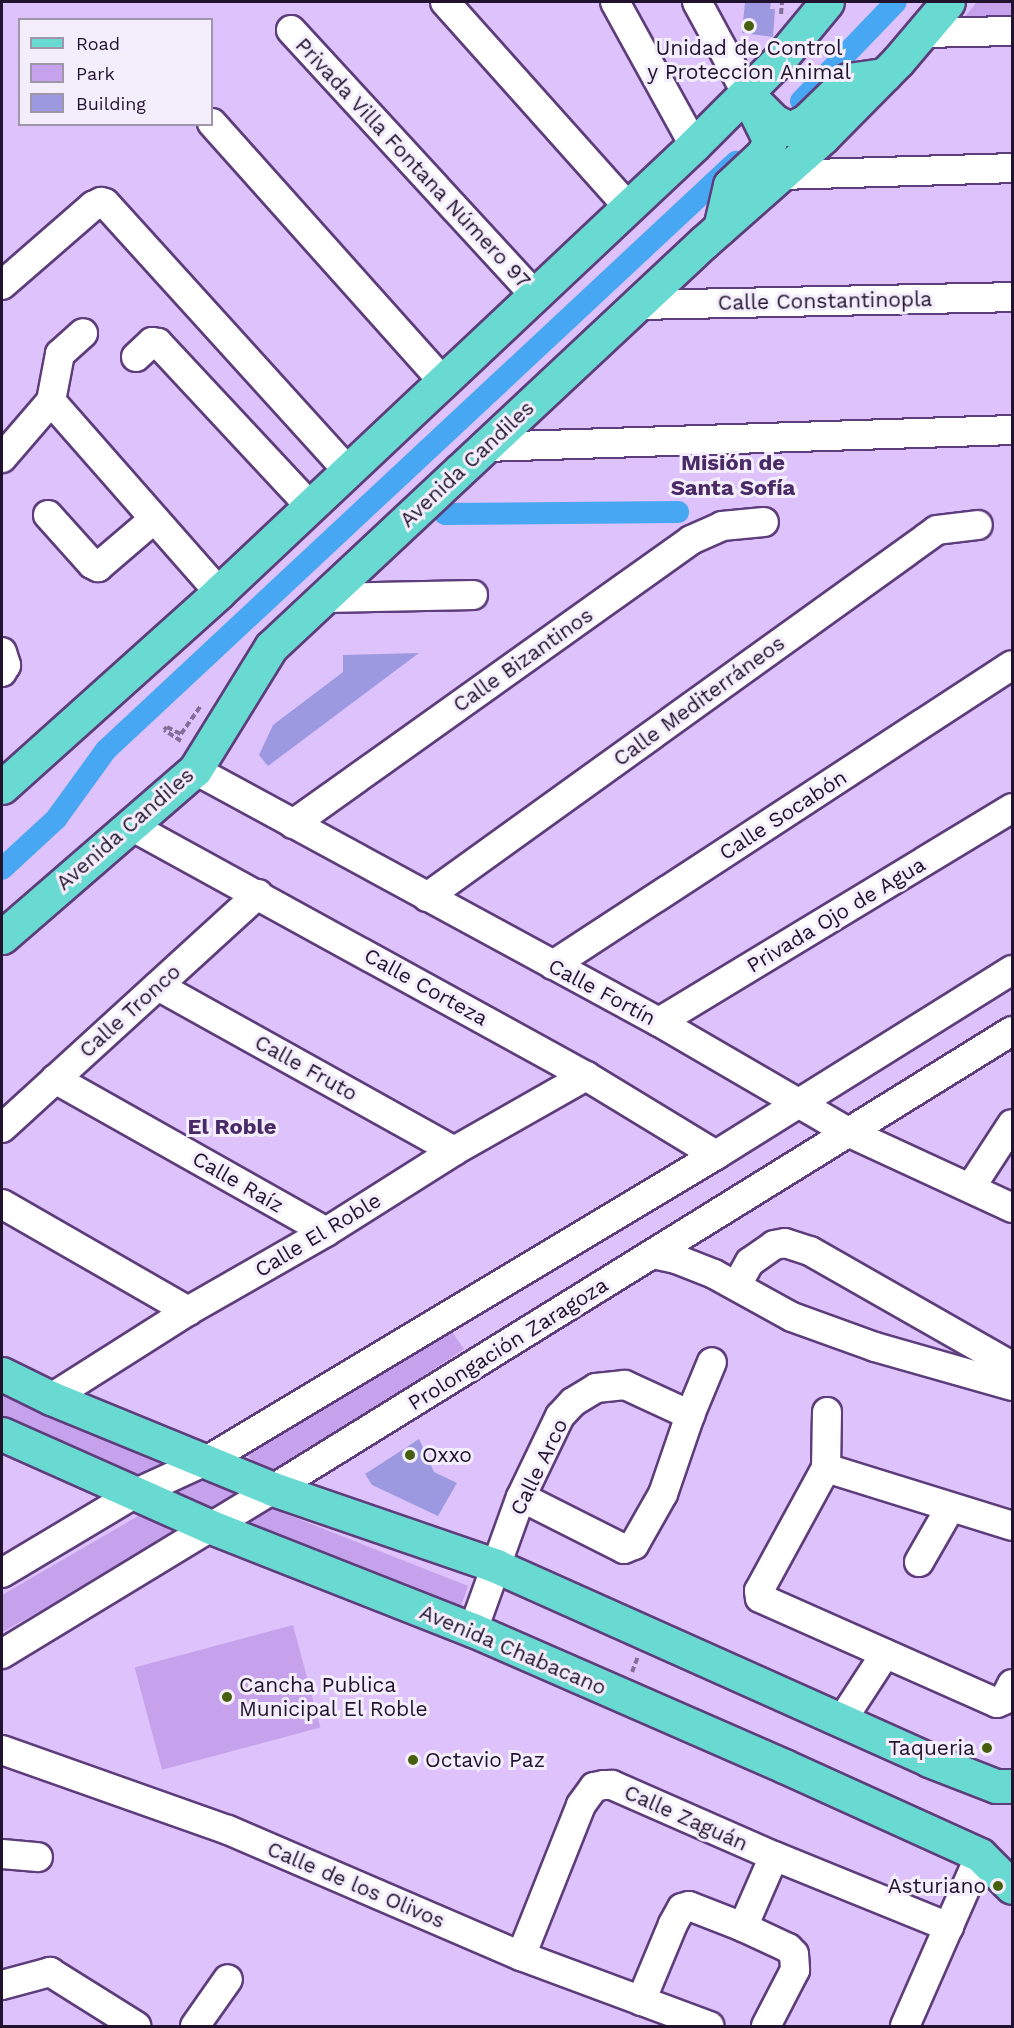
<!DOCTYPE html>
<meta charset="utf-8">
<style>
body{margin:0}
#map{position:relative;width:1014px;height:2028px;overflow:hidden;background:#ddc2fb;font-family:"Work Sans",sans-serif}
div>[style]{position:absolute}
.green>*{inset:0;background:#c6a2ed;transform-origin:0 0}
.canal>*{height:22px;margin:-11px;padding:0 11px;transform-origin:11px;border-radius:11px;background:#48a7f3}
.building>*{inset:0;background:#9d99e1}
.path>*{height:4px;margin-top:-2px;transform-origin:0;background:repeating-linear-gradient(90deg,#846f9a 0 6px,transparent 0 9px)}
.roads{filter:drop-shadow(2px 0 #5d3d7b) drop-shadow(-2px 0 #5d3d7b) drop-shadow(0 2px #5d3d7b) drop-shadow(0 -2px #5d3d7b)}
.minor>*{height:28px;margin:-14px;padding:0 14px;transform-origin:14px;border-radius:14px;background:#fff}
.major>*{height:33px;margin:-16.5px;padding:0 16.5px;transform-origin:16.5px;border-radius:16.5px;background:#68dad1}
.dots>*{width:16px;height:16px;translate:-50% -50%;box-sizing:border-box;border:3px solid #f4edfc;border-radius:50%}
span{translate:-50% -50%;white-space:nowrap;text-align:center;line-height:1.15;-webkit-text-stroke:6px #f4edfc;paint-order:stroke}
.poi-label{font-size:21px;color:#21132d}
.left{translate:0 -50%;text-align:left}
.right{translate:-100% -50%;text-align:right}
.street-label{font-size:21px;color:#21132d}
.neighbourhood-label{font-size:22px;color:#4a2a66;font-weight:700}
.frame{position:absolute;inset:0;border:3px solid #21132d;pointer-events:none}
.legend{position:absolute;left:18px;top:18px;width:195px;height:108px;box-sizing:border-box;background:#f4edfc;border:2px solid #a096a9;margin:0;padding:8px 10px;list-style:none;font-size:18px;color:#21132d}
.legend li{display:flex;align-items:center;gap:12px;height:30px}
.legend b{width:30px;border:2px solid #a096a9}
</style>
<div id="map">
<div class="green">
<i style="clip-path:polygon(977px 2px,1012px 2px,1012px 18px,962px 20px)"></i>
<i style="clip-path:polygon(450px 1329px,464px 1349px,271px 1478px,245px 1453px)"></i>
<i style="clip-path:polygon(2px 1378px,187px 1462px,133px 1489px,2px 1429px)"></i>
<i style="clip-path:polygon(205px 1476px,234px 1493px,206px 1512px,173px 1495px)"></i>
<i style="clip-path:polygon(268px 1507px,468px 1586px,456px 1620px,241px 1529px)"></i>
<i style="clip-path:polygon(145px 1512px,177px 1536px,2px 1632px,2px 1595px)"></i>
<i style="left:293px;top:1625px;width:106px;height:164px;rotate:75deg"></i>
</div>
<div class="canal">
<i style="left:801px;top:101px;width:137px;rotate:-46.2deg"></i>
<i style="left:445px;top:514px;width:233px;rotate:-0.5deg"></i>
<i style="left:2px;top:869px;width:74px;rotate:-42.8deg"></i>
<i style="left:56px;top:819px;width:85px;rotate:-54.1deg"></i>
<i style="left:106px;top:750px;width:862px;rotate:-43.03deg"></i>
</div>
<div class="building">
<i style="clip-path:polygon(745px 2px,771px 2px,770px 9px,775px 9px,773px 37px,742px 33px)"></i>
<i style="clip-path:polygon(419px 653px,268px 766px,259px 755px,273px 725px,343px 672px,343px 655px)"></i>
<i style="clip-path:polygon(419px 1439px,434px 1472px,457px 1483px,438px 1516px,372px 1485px,365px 1474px)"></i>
</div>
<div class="path">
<i style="left:781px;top:14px;width:12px;rotate:-85deg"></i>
<i style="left:181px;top:741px;width:20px;rotate:-147deg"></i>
<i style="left:164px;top:730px;width:4px;rotate:-45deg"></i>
<i style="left:167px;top:727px;width:16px;rotate:27deg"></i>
<i style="left:181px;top:734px;width:35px;rotate:-55deg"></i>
<i style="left:632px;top:1672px;width:17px;rotate:-69deg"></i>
</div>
<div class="roads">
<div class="minor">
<i style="left:445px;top:2px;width:275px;rotate:48.2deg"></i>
<i style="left:615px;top:2px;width:163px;rotate:61.1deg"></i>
<i style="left:697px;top:2px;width:105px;rotate:61.5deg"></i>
<i style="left:291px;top:30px;width:360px;rotate:47.4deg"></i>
<i style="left:923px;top:33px;width:89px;rotate:-1.3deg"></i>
<i style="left:212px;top:123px;width:346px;rotate:48.2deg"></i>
<i style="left:780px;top:175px;width:232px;rotate:-1.7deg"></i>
<i style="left:2px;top:285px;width:121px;rotate:-41deg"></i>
<i style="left:93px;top:206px;width:9px;rotate:-27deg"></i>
<i style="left:101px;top:202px;width:4px;rotate:14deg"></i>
<i style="left:105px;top:203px;width:362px;rotate:47.8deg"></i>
<i style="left:637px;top:305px;width:375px;rotate:-1.2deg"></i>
<i style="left:136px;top:357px;width:22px;rotate:-43deg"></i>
<i style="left:152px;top:342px;width:6px;rotate:9deg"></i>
<i style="left:158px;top:343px;width:223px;rotate:47deg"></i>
<i style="left:51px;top:401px;width:254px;rotate:48.7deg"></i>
<i style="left:51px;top:401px;width:48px;rotate:-79.2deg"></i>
<i style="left:60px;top:354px;width:31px;rotate:-42deg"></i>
<i style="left:484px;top:447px;width:528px;rotate:-1.84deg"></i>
<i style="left:2px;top:458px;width:75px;rotate:-49.3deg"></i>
<i style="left:48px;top:515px;width:66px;rotate:48.1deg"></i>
<i style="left:92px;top:564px;width:7px;rotate:27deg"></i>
<i style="left:98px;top:567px;width:74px;rotate:-40.6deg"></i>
<i style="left:327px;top:598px;width:146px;rotate:-1.2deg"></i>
<i style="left:2px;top:652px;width:14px;rotate:73deg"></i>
<i style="left:6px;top:665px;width:8px;rotate:120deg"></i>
<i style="left:195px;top:770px;width:528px;rotate:28.51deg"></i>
<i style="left:659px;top:1022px;width:221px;rotate:30.2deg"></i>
<i style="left:850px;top:1133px;width:179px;rotate:24.8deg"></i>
<i style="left:293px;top:824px;width:489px;rotate:-35.5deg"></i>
<i style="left:691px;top:540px;width:34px;rotate:-24deg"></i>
<i style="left:722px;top:526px;width:42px;rotate:-5.4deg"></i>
<i style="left:131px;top:826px;width:519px;rotate:28.79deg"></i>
<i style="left:586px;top:1076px;width:152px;rotate:31.3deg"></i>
<i style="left:427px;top:897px;width:628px;rotate:-35.74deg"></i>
<i style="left:937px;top:530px;width:41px;rotate:-7deg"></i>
<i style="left:553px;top:965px;width:548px;rotate:-33.17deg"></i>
<i style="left:158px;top:986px;width:339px;rotate:29.1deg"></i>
<i style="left:659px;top:1022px;width:413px;rotate:-31.2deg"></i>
<i style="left:55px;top:1079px;width:311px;rotate:29.4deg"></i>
<i style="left:2px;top:1128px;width:347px;rotate:-42.4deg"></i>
<i style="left:971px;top:1187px;width:75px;rotate:-56.9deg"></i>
<i style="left:2px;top:1204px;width:215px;rotate:29.9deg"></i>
<i style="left:653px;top:1254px;width:24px;rotate:12deg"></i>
<i style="left:676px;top:1259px;width:41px;rotate:21.5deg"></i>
<i style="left:714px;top:1274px;width:89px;rotate:28.9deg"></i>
<i style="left:792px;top:1317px;width:88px;rotate:19.9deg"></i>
<i style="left:875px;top:1347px;width:142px;rotate:15.9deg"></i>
<i style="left:737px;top:1285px;width:26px;rotate:-61deg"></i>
<i style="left:750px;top:1262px;width:29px;rotate:-35deg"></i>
<i style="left:774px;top:1245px;width:11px;rotate:-10deg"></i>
<i style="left:785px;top:1243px;width:26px;rotate:18deg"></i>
<i style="left:810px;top:1251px;width:232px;rotate:29.7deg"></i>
<i style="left:51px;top:1398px;width:162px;rotate:-32.4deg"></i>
<i style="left:188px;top:1311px;width:159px;rotate:-29.8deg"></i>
<i style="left:326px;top:1232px;width:151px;rotate:-32.3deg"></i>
<i style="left:454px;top:1151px;width:152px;rotate:-29.6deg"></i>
<i style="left:827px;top:1412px;width:56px;rotate:91deg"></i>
<i style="left:826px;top:1468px;width:140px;rotate:118.6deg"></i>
<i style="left:759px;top:1591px;width:7px;rotate:82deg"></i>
<i style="left:760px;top:1598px;width:259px;rotate:23.9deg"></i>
<i style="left:997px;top:1703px;width:8px;rotate:-23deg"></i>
<i style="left:1004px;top:1700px;width:18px;rotate:-63deg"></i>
<i style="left:826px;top:1468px;width:195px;rotate:17.3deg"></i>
<i style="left:521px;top:1497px;width:115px;rotate:26.8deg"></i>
<i style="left:624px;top:1549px;width:11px;rotate:-22deg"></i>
<i style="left:634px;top:1545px;width:59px;rotate:-60.4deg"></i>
<i style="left:663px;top:1494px;width:83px;rotate:-71.1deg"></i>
<i style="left:690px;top:1415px;width:57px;rotate:-67.5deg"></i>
<i style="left:919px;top:1562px;width:62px;rotate:-60.1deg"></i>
<i style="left:2px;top:1573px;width:154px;rotate:-30.9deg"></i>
<i style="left:134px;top:1494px;width:79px;rotate:-24.6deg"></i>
<i style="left:206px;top:1461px;width:595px;rotate:-30.96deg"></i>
<i style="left:716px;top:1155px;width:349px;rotate:-32deg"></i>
<i style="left:473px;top:1630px;width:141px;rotate:-70.2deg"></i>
<i style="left:521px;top:1497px;width:90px;rotate:-64.3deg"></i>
<i style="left:560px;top:1416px;width:19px;rotate:-47deg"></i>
<i style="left:573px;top:1402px;width:27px;rotate:-31deg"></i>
<i style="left:596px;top:1388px;width:29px;rotate:-6deg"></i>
<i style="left:625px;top:1385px;width:72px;rotate:24.8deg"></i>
<i style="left:2px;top:1654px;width:317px;rotate:-31.3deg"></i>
<i style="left:273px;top:1489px;width:869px;rotate:-31.79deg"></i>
<i style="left:842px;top:1720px;width:79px;rotate:-56.9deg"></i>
<i style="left:2px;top:1750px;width:240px;rotate:19.5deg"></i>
<i style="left:228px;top:1830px;width:319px;rotate:23.3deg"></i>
<i style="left:521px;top:1956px;width:201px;rotate:20.4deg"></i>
<i style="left:2px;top:1854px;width:36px;rotate:5deg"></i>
<i style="left:743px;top:1927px;width:77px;rotate:-66.4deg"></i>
<i style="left:521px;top:1956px;width:162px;rotate:-68.3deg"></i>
<i style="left:581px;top:1805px;width:22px;rotate:-54deg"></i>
<i style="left:594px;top:1787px;width:10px;rotate:-11deg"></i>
<i style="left:604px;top:1785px;width:8px"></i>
<i style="left:612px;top:1785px;width:177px;rotate:23.7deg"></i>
<i style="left:774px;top:1856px;width:189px;rotate:22.1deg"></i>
<i style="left:2px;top:1985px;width:50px;rotate:-15.2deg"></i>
<i style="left:50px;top:1972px;width:102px;rotate:32.1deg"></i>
<i style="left:641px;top:2001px;width:83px;rotate:-67.4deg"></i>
<i style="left:673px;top:1924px;width:18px;rotate:-61deg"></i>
<i style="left:682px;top:1908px;width:7px;rotate:-16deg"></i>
<i style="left:689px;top:1906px;width:58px;rotate:21.3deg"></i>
<i style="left:743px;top:1927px;width:50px;rotate:25deg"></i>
<i style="left:788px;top:1948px;width:8px;rotate:45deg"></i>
<i style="left:794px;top:1954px;width:16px;rotate:86deg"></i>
<i style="left:795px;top:1970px;width:63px;rotate:117.4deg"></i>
<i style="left:195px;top:2026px;width:57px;rotate:-54.9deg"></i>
<i style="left:905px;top:2026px;width:187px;rotate:-66.3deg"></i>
</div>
<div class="major">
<i style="left:747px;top:94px;width:38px;rotate:45deg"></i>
<i style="left:774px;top:121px;width:18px;rotate:27deg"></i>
<i style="left:790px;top:129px;width:18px;rotate:-27deg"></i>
<i style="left:806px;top:121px;width:59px;rotate:-44.3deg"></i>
<i style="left:848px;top:80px;width:37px;rotate:-8deg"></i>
<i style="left:720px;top:228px;width:44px;rotate:-76.9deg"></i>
<i style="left:730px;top:185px;width:45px;rotate:-43.2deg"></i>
<i style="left:763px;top:154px;width:15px;rotate:-62deg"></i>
<i style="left:770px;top:141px;width:40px;rotate:-116.6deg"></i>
<i style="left:2px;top:787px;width:292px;rotate:-41.9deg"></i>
<i style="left:219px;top:592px;width:652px;rotate:-43.26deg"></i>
<i style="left:694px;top:145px;width:120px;rotate:-45deg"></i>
<i style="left:779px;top:60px;width:75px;rotate:-50.4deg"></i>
<i style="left:2px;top:937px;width:255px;rotate:-40.9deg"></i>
<i style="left:195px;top:770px;width:145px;rotate:-58.3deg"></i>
<i style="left:271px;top:647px;width:593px;rotate:-43.09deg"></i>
<i style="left:704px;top:242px;width:159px;rotate:-41.4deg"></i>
<i style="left:823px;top:137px;width:107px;rotate:-45.4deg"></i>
<i style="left:898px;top:61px;width:77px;rotate:-49.7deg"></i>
<i style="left:2px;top:1374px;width:55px;rotate:26.1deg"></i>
<i style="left:51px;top:1398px;width:240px;rotate:22.3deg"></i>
<i style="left:273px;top:1489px;width:236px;rotate:19deg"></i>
<i style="left:496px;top:1566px;width:474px;rotate:24.1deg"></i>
<i style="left:929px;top:1760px;width:72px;rotate:21.2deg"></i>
<i style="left:996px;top:1786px;width:16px"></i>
<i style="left:2px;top:1434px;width:229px;rotate:24deg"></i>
<i style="left:211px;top:1527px;width:282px;rotate:21.5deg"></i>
<i style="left:473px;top:1630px;width:339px;rotate:23.6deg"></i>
<i style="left:784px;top:1766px;width:215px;rotate:24.4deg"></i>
<i style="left:980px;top:1855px;width:45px;rotate:45deg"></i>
</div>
</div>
<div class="dots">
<i style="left:749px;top:26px;background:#465f0d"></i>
<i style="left:410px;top:1455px;background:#465f0d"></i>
<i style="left:227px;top:1697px;background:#465f0d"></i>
<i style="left:987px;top:1748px;background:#465f0d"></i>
<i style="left:413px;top:1760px;background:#465f0d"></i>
<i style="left:998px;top:1886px;background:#465f0d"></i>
</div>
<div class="poi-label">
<span style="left:749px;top:60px">Unidad de Control<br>y Proteccion Animal</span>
<span class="left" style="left:422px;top:1455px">Oxxo</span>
<span class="left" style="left:239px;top:1697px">Cancha Publica<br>Municipal El Roble</span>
<span class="right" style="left:975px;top:1748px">Taqueria</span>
<span class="left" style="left:425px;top:1760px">Octavio Paz</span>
<span class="right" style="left:986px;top:1886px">Asturiano</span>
</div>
<div class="street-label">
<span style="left:413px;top:163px;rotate:47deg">Privada Villa Fontana Número 97</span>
<span style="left:825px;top:301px;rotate:-1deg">Calle Constantinopla</span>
<span style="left:467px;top:464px;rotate:-43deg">Avenida Candiles</span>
<span style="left:523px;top:660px;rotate:-35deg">Calle Bizantinos</span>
<span style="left:699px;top:701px;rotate:-36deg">Calle Mediterráneos</span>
<span style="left:783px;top:815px;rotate:-33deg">Calle Socabón</span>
<span style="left:125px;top:829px;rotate:-41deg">Avenida Candiles</span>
<span style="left:836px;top:915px;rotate:-31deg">Privada Ojo de Agua</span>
<span style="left:426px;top:987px;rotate:29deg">Calle Corteza</span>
<span style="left:602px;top:992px;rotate:28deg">Calle Fortín</span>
<span style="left:130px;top:1011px;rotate:-42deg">Calle Tronco</span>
<span style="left:306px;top:1068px;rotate:29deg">Calle Fruto</span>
<span style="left:238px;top:1182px;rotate:30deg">Calle Raíz</span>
<span style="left:318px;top:1235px;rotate:-31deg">Calle El Roble</span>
<span style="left:508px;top:1344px;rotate:-32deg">Prolongación Zaragoza</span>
<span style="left:539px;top:1467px;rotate:-64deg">Calle Arco</span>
<span style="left:513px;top:1650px;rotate:23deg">Avenida Chabacano</span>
<span style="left:686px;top:1818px;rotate:24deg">Calle Zaguán</span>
<span style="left:356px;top:1885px;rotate:23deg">Calle de los Olivos</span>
</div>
<div class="neighbourhood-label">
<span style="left:733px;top:475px">Misión de<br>Santa Sofía</span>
<span style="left:232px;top:1127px">El Roble</span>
</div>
<div class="frame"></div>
<ul class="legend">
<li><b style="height:8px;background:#68dad1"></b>Road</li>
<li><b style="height:16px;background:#c6a2ed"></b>Park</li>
<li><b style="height:16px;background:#9d99e1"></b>Building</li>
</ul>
</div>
